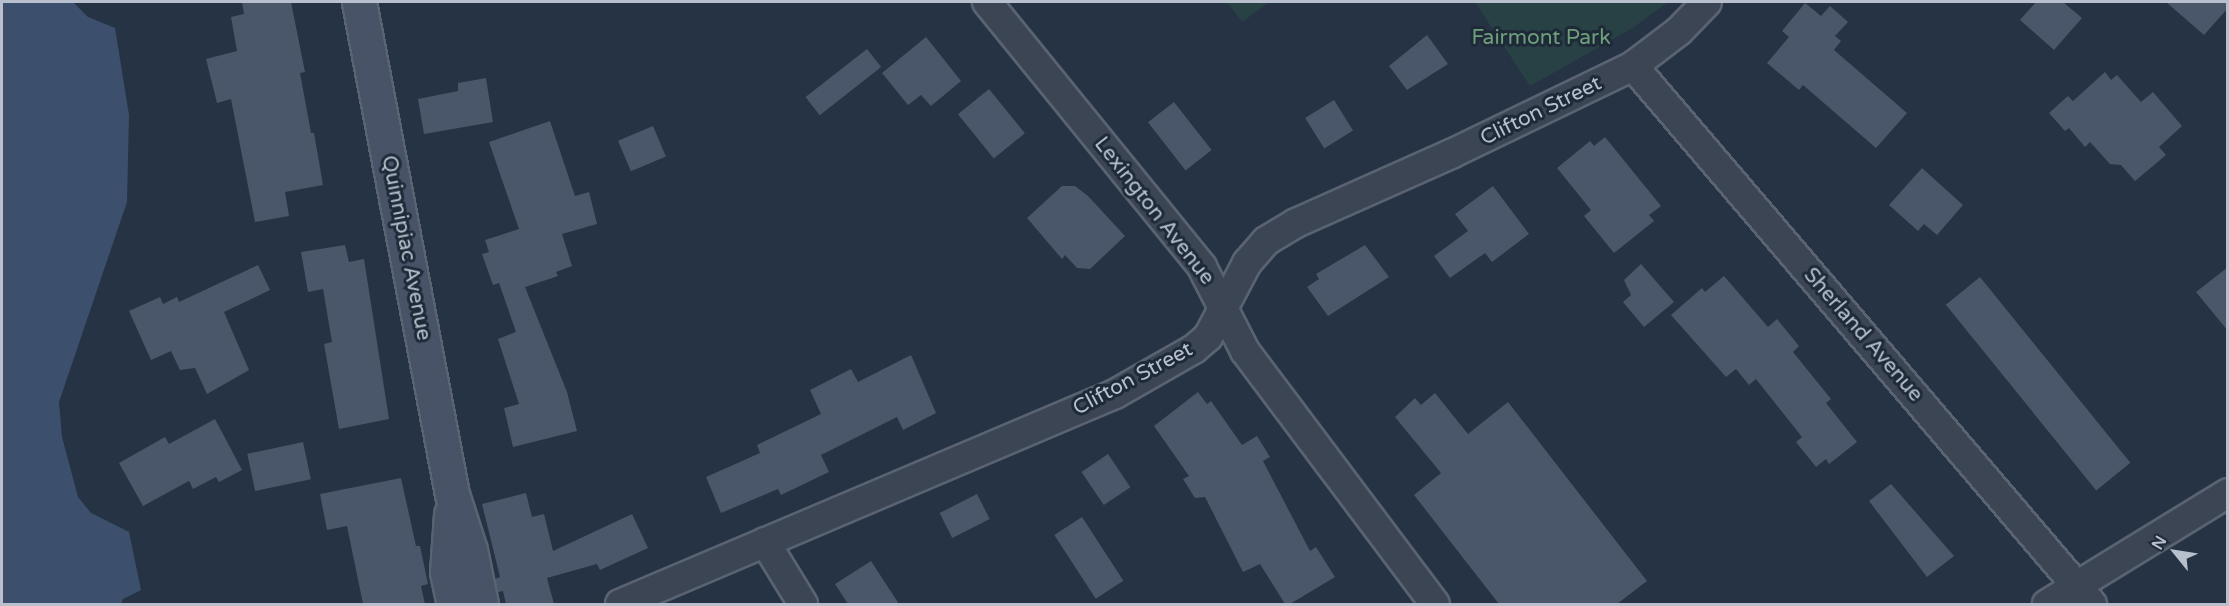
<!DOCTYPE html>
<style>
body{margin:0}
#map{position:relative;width:2229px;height:606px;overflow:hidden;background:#263344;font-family:"Varela Round",sans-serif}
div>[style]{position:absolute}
.green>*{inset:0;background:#284145}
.water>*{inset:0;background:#3c4f6d}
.building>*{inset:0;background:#4a566a;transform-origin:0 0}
.roads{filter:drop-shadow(2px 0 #596371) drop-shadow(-2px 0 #596371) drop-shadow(0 2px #596371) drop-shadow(0 -2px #596371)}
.minor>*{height:28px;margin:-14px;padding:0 14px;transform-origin:14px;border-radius:14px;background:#3b4554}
.secondary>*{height:33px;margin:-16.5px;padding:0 16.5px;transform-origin:16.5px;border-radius:16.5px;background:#495367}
span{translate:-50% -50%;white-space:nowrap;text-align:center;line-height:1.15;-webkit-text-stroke:6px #1f2a39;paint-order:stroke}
.park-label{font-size:21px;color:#6f9f7b}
.street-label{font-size:21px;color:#b8c0cd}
.frame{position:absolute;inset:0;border:3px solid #b8c0cd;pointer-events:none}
.north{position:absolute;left:2145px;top:522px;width:60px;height:60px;-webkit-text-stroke:4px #1f2a39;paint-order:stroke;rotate:300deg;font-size:16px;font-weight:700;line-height:24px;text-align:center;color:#b8c0cd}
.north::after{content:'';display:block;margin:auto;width:21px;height:27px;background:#b8c0cd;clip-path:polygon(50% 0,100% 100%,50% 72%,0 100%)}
</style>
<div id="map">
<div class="green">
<i style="clip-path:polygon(1227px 2px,1270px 2px,1242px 22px)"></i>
<i style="clip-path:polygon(1475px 2px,1668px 2px,1631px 29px,1530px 86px)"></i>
</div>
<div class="water">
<i style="clip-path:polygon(2px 2px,73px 2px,88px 17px,115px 28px,129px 115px,127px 202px,59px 402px,62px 437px,78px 497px,91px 513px,129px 532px,141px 590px,123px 599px,121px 604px,2px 604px)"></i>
</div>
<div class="building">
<i style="clip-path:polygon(242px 2px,291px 2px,305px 72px,300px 73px,311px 133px,314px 133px,323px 185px,285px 192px,289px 216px,255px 222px,231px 99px,217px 103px,206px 59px,237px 51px,231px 17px,244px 14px)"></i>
<i style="clip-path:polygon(2036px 2px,2063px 2px,2082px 18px,2054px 50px,2020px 20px)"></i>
<i style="clip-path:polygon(2166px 2px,2228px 2px,2228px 8px,2204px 35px)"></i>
<i style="clip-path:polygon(1805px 3px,1821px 16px,1830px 6px,1848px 22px,1835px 36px,1841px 41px,1834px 50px,1907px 113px,1876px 148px,1803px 85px,1799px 90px,1767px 63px,1789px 37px,1782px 31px)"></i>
<i style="clip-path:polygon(1427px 35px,1448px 64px,1407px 90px,1389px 66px)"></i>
<i style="clip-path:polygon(926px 37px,961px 81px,931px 106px,921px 95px,908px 105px,882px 73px)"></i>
<i style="left:867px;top:49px;width:23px;height:78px;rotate:52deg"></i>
<i style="clip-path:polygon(2105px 72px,2111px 80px,2117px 75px,2141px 102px,2153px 92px,2182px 126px,2159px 147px,2166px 155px,2135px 181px,2121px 165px,2110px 164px,2090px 142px,2085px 147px,2069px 128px,2065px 131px,2049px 113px,2068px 96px,2073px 101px)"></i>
<i style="clip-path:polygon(486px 78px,493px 122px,424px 134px,418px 99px,458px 91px,458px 83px)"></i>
<i style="left:989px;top:89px;width:57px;height:40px;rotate:51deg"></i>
<i style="left:1334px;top:100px;width:36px;height:34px;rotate:58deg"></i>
<i style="left:1174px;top:102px;width:61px;height:33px;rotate:52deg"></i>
<i style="clip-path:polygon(550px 121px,575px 196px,589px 192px,597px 224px,562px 234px,572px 266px,556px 272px,558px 276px,525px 287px,567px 392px,577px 431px,513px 447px,504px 408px,519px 404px,498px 339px,516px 332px,499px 283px,493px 285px,482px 254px,489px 252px,485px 240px,519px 229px,489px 142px)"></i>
<i style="left:653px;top:126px;width:33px;height:38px;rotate:67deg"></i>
<i style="clip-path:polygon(1605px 137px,1661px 206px,1649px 215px,1654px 221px,1614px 253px,1584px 216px,1591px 210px,1557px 168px,1590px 141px,1594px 146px)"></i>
<i style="clip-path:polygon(1922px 168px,1963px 205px,1937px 235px,1924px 224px,1918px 231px,1889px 205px)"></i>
<i style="clip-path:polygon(1062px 186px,1075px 186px,1088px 196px,1125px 236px,1090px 269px,1077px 268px,1065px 255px,1062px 259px,1027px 218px)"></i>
<i style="clip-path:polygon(1493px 186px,1529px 234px,1492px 262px,1485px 253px,1450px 278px,1434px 256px,1468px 231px,1455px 214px)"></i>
<i style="clip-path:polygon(345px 245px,349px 262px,364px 259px,389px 419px,339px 429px,324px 344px,332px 342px,323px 289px,308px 292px,301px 252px)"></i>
<i style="clip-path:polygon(1365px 245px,1389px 277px,1328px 316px,1307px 287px,1319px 279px,1316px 274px)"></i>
<i style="clip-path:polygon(1641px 264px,1674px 302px,1644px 327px,1623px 302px,1631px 295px,1624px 280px)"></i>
<i style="clip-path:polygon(258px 265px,270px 290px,224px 312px,249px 370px,207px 394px,195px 368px,180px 370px,171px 351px,151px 360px,129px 311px,160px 297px,163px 304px,177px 297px,179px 302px)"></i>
<i style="clip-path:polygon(2228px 267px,2228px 331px,2196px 292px)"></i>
<i style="clip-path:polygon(1724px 276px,1768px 327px,1777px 319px,1799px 346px,1793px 352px,1831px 399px,1826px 403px,1857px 442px,1829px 464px,1826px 459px,1816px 467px,1796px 442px,1802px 437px,1756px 379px,1749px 385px,1736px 369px,1726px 377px,1671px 315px,1702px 288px,1705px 292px)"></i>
<i style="left:1980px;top:277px;width:239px;height:44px;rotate:51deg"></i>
<i style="clip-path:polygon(911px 355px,936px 413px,903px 430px,897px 417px,821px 455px,829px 472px,781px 495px,778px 489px,721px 513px,706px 477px,760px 453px,757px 445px,821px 414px,810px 390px,851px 369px,858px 382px)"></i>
<i style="clip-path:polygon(1198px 392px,1207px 404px,1211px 401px,1242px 445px,1257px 436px,1270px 457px,1263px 461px,1310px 551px,1316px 547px,1335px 577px,1290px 604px,1285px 604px,1260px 564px,1243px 572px,1205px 497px,1195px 498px,1183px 479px,1189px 476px,1154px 426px)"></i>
<i style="clip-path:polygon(1435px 393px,1468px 434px,1508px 402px,1647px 581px,1617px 604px,1499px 604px,1414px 495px,1441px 473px,1395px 417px,1415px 398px,1421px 405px)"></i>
<i style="clip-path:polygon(215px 419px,242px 470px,219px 482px,216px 477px,193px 489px,189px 481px,143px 506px,119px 463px,165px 437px,169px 444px)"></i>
<i style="left:303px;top:442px;width:38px;height:57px;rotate:78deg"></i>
<i style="left:1108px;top:454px;width:40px;height:32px;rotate:56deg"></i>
<i style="clip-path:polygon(401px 478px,416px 546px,420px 546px,428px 584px,421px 586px,425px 604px,363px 604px,347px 526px,327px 530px,320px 494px)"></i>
<i style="clip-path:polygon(1891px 484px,1954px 556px,1927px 577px,1869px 501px)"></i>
<i style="clip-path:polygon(526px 493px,532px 517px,544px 514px,553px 551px,632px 514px,648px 548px,600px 570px,597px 564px,547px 578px,554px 604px,506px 604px,503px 591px,498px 592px,497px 588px,495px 579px,500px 577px,482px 504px)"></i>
<i style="left:977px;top:494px;width:28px;height:42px;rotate:63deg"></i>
<i style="left:1082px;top:517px;width:76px;height:33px;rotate:57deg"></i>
<i style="clip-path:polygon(871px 561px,899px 604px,848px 604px,835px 584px)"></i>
</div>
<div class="roads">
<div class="minor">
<i style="left:987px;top:2px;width:341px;rotate:50.9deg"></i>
<i style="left:1202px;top:267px;width:94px;rotate:62.9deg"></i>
<i style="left:1245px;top:351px;width:316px;rotate:53.1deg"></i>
<i style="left:1633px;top:66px;width:707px;rotate:49.53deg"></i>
<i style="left:765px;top:542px;width:73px;rotate:58.5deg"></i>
<i style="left:620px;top:604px;width:538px;rotate:-22.99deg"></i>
<i style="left:1115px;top:394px;width:91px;rotate:-29.7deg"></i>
<i style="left:1194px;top:349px;width:18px;rotate:-41deg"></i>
<i style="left:1208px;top:337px;width:84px;rotate:-62.2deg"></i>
<i style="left:1247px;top:263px;width:29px;rotate:-49deg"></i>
<i style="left:1266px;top:241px;width:35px;rotate:-31deg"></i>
<i style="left:1296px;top:223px;width:170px;rotate:-24deg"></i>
<i style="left:1451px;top:154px;width:202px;rotate:-25.8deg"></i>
<i style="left:1633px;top:66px;width:58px;rotate:-37.3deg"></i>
<i style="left:1679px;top:31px;width:40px;rotate:-46deg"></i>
<i style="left:2047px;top:604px;width:212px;rotate:-31.5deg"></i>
</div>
<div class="secondary">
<i style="left:359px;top:2px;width:501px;rotate:79.3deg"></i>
<i style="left:452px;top:494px;width:59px;rotate:72.2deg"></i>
<i style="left:470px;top:550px;width:55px;rotate:78.5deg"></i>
<i style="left:451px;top:514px;width:58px;rotate:93.9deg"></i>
<i style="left:447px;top:572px;width:33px;rotate:78deg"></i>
</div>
</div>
<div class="park-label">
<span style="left:1541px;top:38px">Fairmont Park</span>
</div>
<div class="street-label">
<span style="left:1541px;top:111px;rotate:-26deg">Clifton Street</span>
<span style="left:1154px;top:211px;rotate:52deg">Lexington Avenue</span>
<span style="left:406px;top:248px;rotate:79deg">Quinnipiac Avenue</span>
<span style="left:1863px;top:335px;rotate:49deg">Sherland Avenue</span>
<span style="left:1133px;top:379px;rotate:-28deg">Clifton Street</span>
</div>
<div class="frame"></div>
<div class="north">N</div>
</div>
